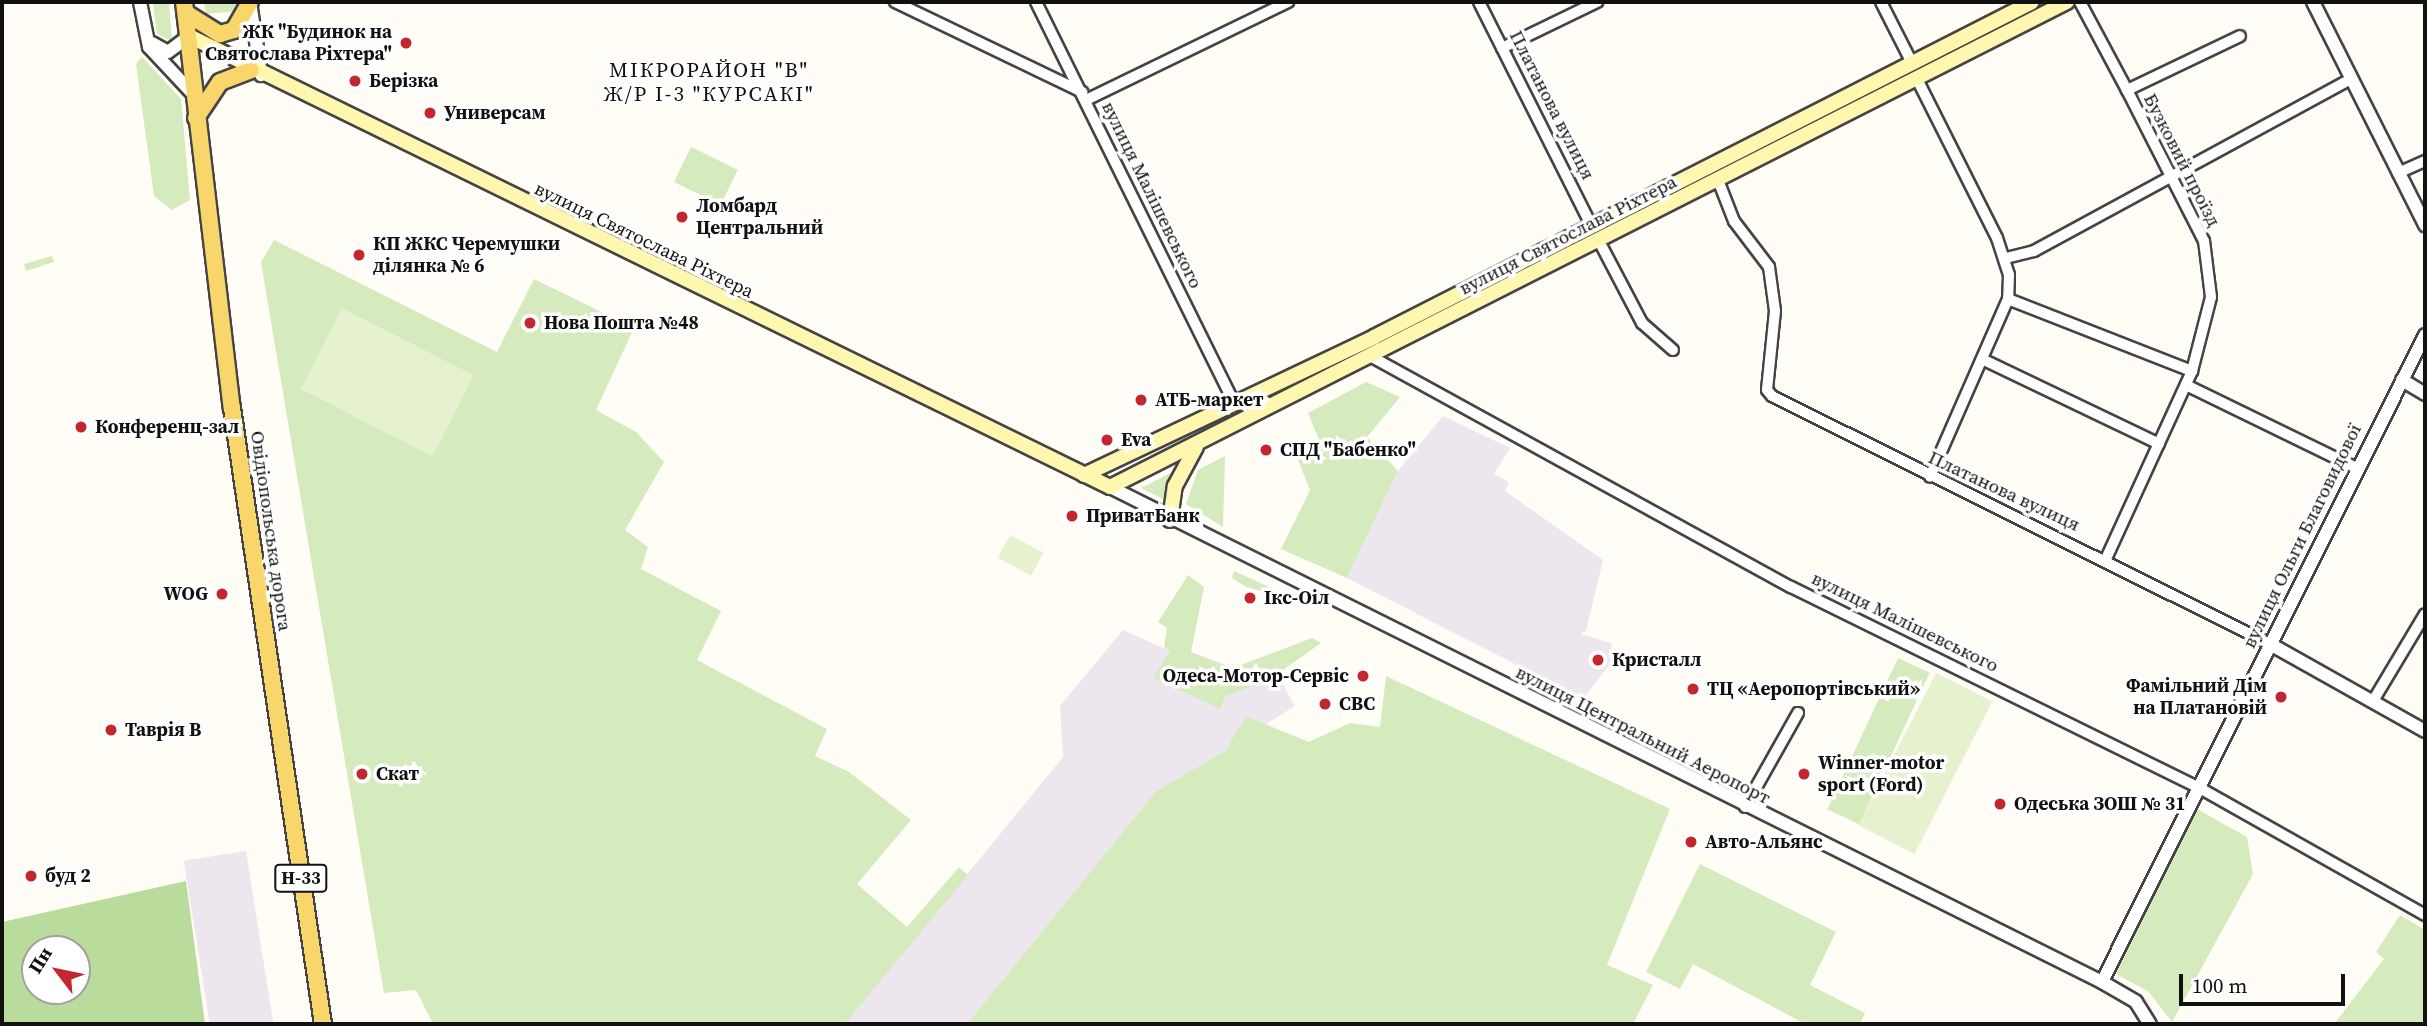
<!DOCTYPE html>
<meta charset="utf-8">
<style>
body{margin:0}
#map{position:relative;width:2427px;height:1026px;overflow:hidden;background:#fffdf5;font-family:"Source Serif 4",serif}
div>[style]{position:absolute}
.industrial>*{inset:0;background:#eee6ef;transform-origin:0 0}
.green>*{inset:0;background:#d5ebbd;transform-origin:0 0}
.forest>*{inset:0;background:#b9dc9c}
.pitch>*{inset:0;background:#e6f2cf;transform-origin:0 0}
.roads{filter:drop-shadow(2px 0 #444) drop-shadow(-2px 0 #444) drop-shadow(0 2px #444) drop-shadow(0 -2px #444)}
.minor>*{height:10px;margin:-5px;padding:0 5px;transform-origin:5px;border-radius:5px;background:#fff}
.tertiary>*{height:12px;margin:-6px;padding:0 6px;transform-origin:6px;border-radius:6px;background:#fff}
.secondary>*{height:14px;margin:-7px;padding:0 7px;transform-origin:7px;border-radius:7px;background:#fff6b0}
.primary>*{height:16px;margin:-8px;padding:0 8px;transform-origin:8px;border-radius:8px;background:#f9d66b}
.dots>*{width:19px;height:19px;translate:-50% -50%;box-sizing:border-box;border:4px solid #fff;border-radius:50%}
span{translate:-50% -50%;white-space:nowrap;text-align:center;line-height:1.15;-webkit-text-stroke:7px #fff;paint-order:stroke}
.shield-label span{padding:2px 5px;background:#fff;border:2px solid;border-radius:5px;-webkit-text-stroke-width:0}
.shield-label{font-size:18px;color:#111;font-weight:700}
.poi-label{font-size:19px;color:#111;font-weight:700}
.right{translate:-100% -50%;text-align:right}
.left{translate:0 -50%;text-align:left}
.street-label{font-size:19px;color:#111}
.neighbourhood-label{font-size:21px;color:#111;letter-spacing:2px}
.frame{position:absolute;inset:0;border:4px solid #111;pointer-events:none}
.north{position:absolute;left:21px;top:935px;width:70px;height:70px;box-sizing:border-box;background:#fff;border:2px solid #a0a0a0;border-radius:50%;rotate:302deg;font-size:19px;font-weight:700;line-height:28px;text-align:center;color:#111}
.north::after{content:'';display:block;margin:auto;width:24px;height:32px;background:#c4262e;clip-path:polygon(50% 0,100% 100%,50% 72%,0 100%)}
.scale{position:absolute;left:2179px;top:974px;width:166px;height:32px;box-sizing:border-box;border:4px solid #111;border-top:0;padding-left:9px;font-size:21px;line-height:24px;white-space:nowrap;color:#111;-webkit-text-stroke:5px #fff;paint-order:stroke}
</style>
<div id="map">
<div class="industrial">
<i style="clip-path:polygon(1443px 416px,1510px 448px,1494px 474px,1509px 482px,1505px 491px,1603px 560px,1586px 631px,1580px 634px,1611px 643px,1613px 660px,1583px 699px,1347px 578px,1398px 471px)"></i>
<i style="clip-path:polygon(1123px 630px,1170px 651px,1154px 678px,1222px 709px,1226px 696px,1260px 677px,1282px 683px,1295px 706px,1266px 724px,1246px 716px,1225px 751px,1156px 791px,967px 1024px,845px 1024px,1063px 757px,1060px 706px)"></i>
<i style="left:246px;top:851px;width:175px;height:63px;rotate:81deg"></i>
</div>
<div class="green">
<i style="clip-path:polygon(153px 2px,169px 2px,172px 41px,157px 34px)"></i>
<i style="clip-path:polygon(204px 2px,236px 2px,237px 11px,206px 14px)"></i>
<i style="clip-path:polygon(142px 57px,181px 99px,190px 200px,172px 210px,154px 196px,136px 64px)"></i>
<i style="left:691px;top:147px;width:52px;height:39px;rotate:26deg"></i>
<i style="clip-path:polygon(274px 240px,497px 352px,534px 279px,634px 328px,596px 410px,636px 432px,664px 462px,625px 530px,648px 547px,641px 569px,721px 611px,697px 660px,827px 729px,815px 756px,849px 772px,911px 820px,857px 884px,907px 927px,959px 867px,968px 875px,845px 1024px,433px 1024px,416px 990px,384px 993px,261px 262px)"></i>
<i style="clip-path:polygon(52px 256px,54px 262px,26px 271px,24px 264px)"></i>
<i style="clip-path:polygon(1366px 382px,1400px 397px,1367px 437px,1398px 471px,1347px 578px,1281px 549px,1310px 490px,1296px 455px,1320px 442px,1308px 413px)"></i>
<i style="clip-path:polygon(1225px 456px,1223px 527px,1186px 504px,1198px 470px)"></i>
<i style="clip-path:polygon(1176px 470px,1165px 500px,1141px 488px)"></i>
<i style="clip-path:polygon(1234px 571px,1280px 592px,1280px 596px,1246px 587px,1232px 578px)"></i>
<i style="clip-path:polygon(1188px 575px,1204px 587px,1191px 652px,1233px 668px,1312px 638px,1321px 643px,1269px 680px,1226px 696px,1221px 709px,1153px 678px,1170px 651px,1164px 647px,1167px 628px,1158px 622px)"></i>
<i style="left:1898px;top:658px;width:35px;height:167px;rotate:25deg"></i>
<i style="clip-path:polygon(1386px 676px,1670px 809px,1607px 965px,1653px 985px,1633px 1024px,967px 1024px,1156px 791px,1225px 751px,1246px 716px,1309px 742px,1350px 723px,1380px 727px)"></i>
<i style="clip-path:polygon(2197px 809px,2247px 837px,2253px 874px,2172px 1022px,2148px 991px,2116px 974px)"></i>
<i style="clip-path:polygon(1700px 864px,1836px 932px,1810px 985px,1865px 1013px,1860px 1024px,1805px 1024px,1693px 964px,1680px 989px,1646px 972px)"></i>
<i style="clip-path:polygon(2400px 915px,2425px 930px,2425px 1024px,2334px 1024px,2384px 959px,2376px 952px)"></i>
</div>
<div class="forest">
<i style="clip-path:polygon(evenodd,186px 881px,205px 1024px,2px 1024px,2px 922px,186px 881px,35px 949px,77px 949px,77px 991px,35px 991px,35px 949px)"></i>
</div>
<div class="pitch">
<i style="left:342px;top:308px;width:148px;height:91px;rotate:27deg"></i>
<i style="left:1010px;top:535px;width:38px;height:26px;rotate:28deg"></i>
<i style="left:1936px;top:673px;width:63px;height:171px;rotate:27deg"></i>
</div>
<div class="roads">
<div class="minor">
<i style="left:895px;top:2px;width:208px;rotate:25.7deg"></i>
<i style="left:1036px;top:2px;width:449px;rotate:63.7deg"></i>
<i style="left:1479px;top:2px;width:252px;rotate:63.3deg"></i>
<i style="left:1881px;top:2px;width:68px;rotate:63.1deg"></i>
<i style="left:2080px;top:2px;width:100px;rotate:61.9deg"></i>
<i style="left:1502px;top:48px;width:106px;rotate:-25.8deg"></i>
<i style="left:1917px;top:79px;width:178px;rotate:63.3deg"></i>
<i style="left:1997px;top:238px;width:39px;rotate:72deg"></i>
<i style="left:2009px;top:275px;width:24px;rotate:92deg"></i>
<i style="left:2008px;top:299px;width:194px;rotate:113.7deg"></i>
<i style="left:1086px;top:100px;width:225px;rotate:-25.9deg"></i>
<i style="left:2398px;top:173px;width:30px;rotate:-24deg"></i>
<i style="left:1718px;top:180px;width:44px;rotate:68.7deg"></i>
<i style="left:1734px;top:221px;width:58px;rotate:52.7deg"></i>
<i style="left:1769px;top:267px;width:44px;rotate:82.2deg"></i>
<i style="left:1775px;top:311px;width:79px;rotate:95.8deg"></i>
<i style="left:1767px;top:390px;width:8px;rotate:50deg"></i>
<i style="left:1772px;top:396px;width:556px;rotate:26.47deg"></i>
<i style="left:1599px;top:241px;width:93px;rotate:62.3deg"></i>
<i style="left:1642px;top:323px;width:41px;rotate:41.1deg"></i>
<i style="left:2006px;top:258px;width:29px;rotate:-14deg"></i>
<i style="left:2034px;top:251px;width:361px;rotate:-28.5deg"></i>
<i style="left:2008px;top:299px;width:198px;rotate:21.4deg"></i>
<i style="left:1372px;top:357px;width:478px;rotate:28.8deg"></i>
<i style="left:1791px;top:587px;width:453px;rotate:26.2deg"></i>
<i style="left:2198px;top:787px;width:261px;rotate:29.4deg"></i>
<i style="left:1984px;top:360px;width:194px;rotate:25.6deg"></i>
<i style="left:2186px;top:385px;width:189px;rotate:26deg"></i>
<i style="left:2105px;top:561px;width:209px;rotate:-65.4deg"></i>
<i style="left:2192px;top:371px;width:76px;rotate:-75.6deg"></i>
<i style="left:2211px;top:297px;width:56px;rotate:-97.1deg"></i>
<i style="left:2204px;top:241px;width:169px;rotate:-117deg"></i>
<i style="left:2127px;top:90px;width:125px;rotate:-25.5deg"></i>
<i style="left:2373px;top:701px;width:101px;rotate:-59.1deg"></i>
<i style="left:1745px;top:807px;width:108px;rotate:-60.6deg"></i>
</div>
<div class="tertiary">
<i style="left:140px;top:2px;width:46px;rotate:78.7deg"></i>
<i style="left:149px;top:47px;width:66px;rotate:46.8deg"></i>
<i style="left:250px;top:2px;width:74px;rotate:81.4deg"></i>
<i style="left:2313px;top:2px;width:250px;rotate:63.3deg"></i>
<i style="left:152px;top:43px;width:18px;rotate:29deg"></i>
<i style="left:168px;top:52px;width:26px;rotate:-37deg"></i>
<i style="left:2402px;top:380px;width:27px;rotate:31deg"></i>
<i style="left:1110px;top:487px;width:1109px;rotate:26.52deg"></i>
<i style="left:2102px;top:982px;width:39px;rotate:30deg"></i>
<i style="left:2136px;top:1002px;width:26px;rotate:58deg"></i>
<i style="left:2270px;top:644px;width:178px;rotate:29.3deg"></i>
<i style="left:2102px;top:982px;width:723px;rotate:-63.47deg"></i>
</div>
<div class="secondary">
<i style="left:189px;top:36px;width:1025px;rotate:26.09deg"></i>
<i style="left:1110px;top:487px;width:1073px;rotate:-26.88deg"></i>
<i style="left:1084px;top:475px;width:321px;rotate:-25.4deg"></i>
<i style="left:1374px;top:337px;width:738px;rotate:-26.98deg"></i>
<i style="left:1170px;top:520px;width:34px;rotate:-82deg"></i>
<i style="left:1175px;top:486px;width:44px;rotate:-61.7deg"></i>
</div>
<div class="primary">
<i style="left:184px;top:2px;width:409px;rotate:83.3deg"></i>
<i style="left:232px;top:408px;width:623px;rotate:81.6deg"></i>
<i style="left:186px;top:13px;width:40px;rotate:32deg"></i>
<i style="left:220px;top:34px;width:15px;rotate:-16deg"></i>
<i style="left:234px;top:30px;width:32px;rotate:-60deg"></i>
<i style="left:196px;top:118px;width:43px;rotate:-56.3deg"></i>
<i style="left:220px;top:82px;width:33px;rotate:-21deg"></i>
</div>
</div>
<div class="dots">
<i style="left:406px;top:43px;background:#c4262e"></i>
<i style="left:355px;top:81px;background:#c4262e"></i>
<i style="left:430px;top:113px;background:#c4262e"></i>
<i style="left:682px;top:217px;background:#c4262e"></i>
<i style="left:359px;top:255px;background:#c4262e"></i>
<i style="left:530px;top:323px;background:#c4262e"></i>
<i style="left:1141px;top:400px;background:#c4262e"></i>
<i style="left:81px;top:427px;background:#c4262e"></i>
<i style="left:1107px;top:440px;background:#c4262e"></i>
<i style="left:1266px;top:450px;background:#c4262e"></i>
<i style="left:1072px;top:516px;background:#c4262e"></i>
<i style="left:222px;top:594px;background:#c4262e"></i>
<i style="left:1250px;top:598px;background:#c4262e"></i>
<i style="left:1598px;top:660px;background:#c4262e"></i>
<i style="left:1363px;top:676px;background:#c4262e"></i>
<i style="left:1693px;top:689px;background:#c4262e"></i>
<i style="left:2281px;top:697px;background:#c4262e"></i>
<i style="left:1325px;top:704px;background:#c4262e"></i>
<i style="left:111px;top:730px;background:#c4262e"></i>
<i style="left:362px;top:774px;background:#c4262e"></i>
<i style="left:1804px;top:774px;background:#c4262e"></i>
<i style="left:2000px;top:804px;background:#c4262e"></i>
<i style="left:1691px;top:842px;background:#c4262e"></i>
<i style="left:31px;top:876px;background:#c4262e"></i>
</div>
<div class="shield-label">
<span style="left:301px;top:878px">Н-33</span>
</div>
<div class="poi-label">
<span class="right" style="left:392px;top:43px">ЖК "Будинок на<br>Святослава Ріхтера"</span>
<span class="left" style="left:369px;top:81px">Берізка</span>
<span class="left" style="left:444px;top:113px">Универсам</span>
<span class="left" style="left:696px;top:217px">Ломбард<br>Центральний</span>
<span class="left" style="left:373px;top:255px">КП ЖКС Черемушки<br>ділянка № 6</span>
<span class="left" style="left:544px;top:323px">Нова Пошта №48</span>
<span class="left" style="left:1155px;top:400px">АТБ-маркет</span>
<span class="left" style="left:95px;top:427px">Конференц-зал</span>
<span class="left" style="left:1121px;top:440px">Eva</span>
<span class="left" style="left:1280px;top:450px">СПД "Бабенко"</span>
<span class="left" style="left:1086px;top:516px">ПриватБанк</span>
<span class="right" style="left:208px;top:594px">WOG</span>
<span class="left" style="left:1264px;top:598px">Ікс-Оіл</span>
<span class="left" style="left:1612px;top:660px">Кристалл</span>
<span class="right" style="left:1349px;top:676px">Одеса-Мотор-Сервіс</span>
<span class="right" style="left:2267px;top:697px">Фамільний Дім<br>на Платановій</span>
<span class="left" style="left:1707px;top:689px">ТЦ «Аеропортівський»</span>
<span class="left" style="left:1339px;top:704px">СВС</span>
<span class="left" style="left:125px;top:730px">Таврія В</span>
<span class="left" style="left:1818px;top:774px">Winner-motor<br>sport (Ford)</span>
<span class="left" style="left:376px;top:774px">Скат</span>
<span class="left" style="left:2014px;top:804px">Одеська ЗОШ № 31</span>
<span class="left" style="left:1705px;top:842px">Авто-Альянс</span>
<span class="left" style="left:45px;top:876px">буд 2</span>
</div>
<div class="street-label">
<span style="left:1552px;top:105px;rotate:63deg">Платанова вулиця</span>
<span style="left:2182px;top:160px;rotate:63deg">Бузковий проїзд</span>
<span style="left:1152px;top:195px;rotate:64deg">вулиця Малішевського</span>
<span style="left:1568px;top:235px;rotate:-27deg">вулиця Святослава Ріхтера</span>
<span style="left:644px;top:240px;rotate:26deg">вулиця Святослава Ріхтера</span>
<span style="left:2004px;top:491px;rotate:25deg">Платанова вулиця</span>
<span style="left:271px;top:531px;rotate:82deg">Овідіопольська дорога</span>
<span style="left:2302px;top:536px;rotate:-64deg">вулиця Ольги Благовидової</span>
<span style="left:1905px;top:622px;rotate:26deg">вулиця Малішевського</span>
<span style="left:1643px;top:735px;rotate:27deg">вулиця Центральний Аеропорт</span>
</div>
<div class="neighbourhood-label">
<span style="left:709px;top:82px">МІКРОРАЙОН "В"<br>Ж/Р I-3 "КУРСАКІ"</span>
</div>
<div class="frame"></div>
<div class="north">Пн</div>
<div class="scale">100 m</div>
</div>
